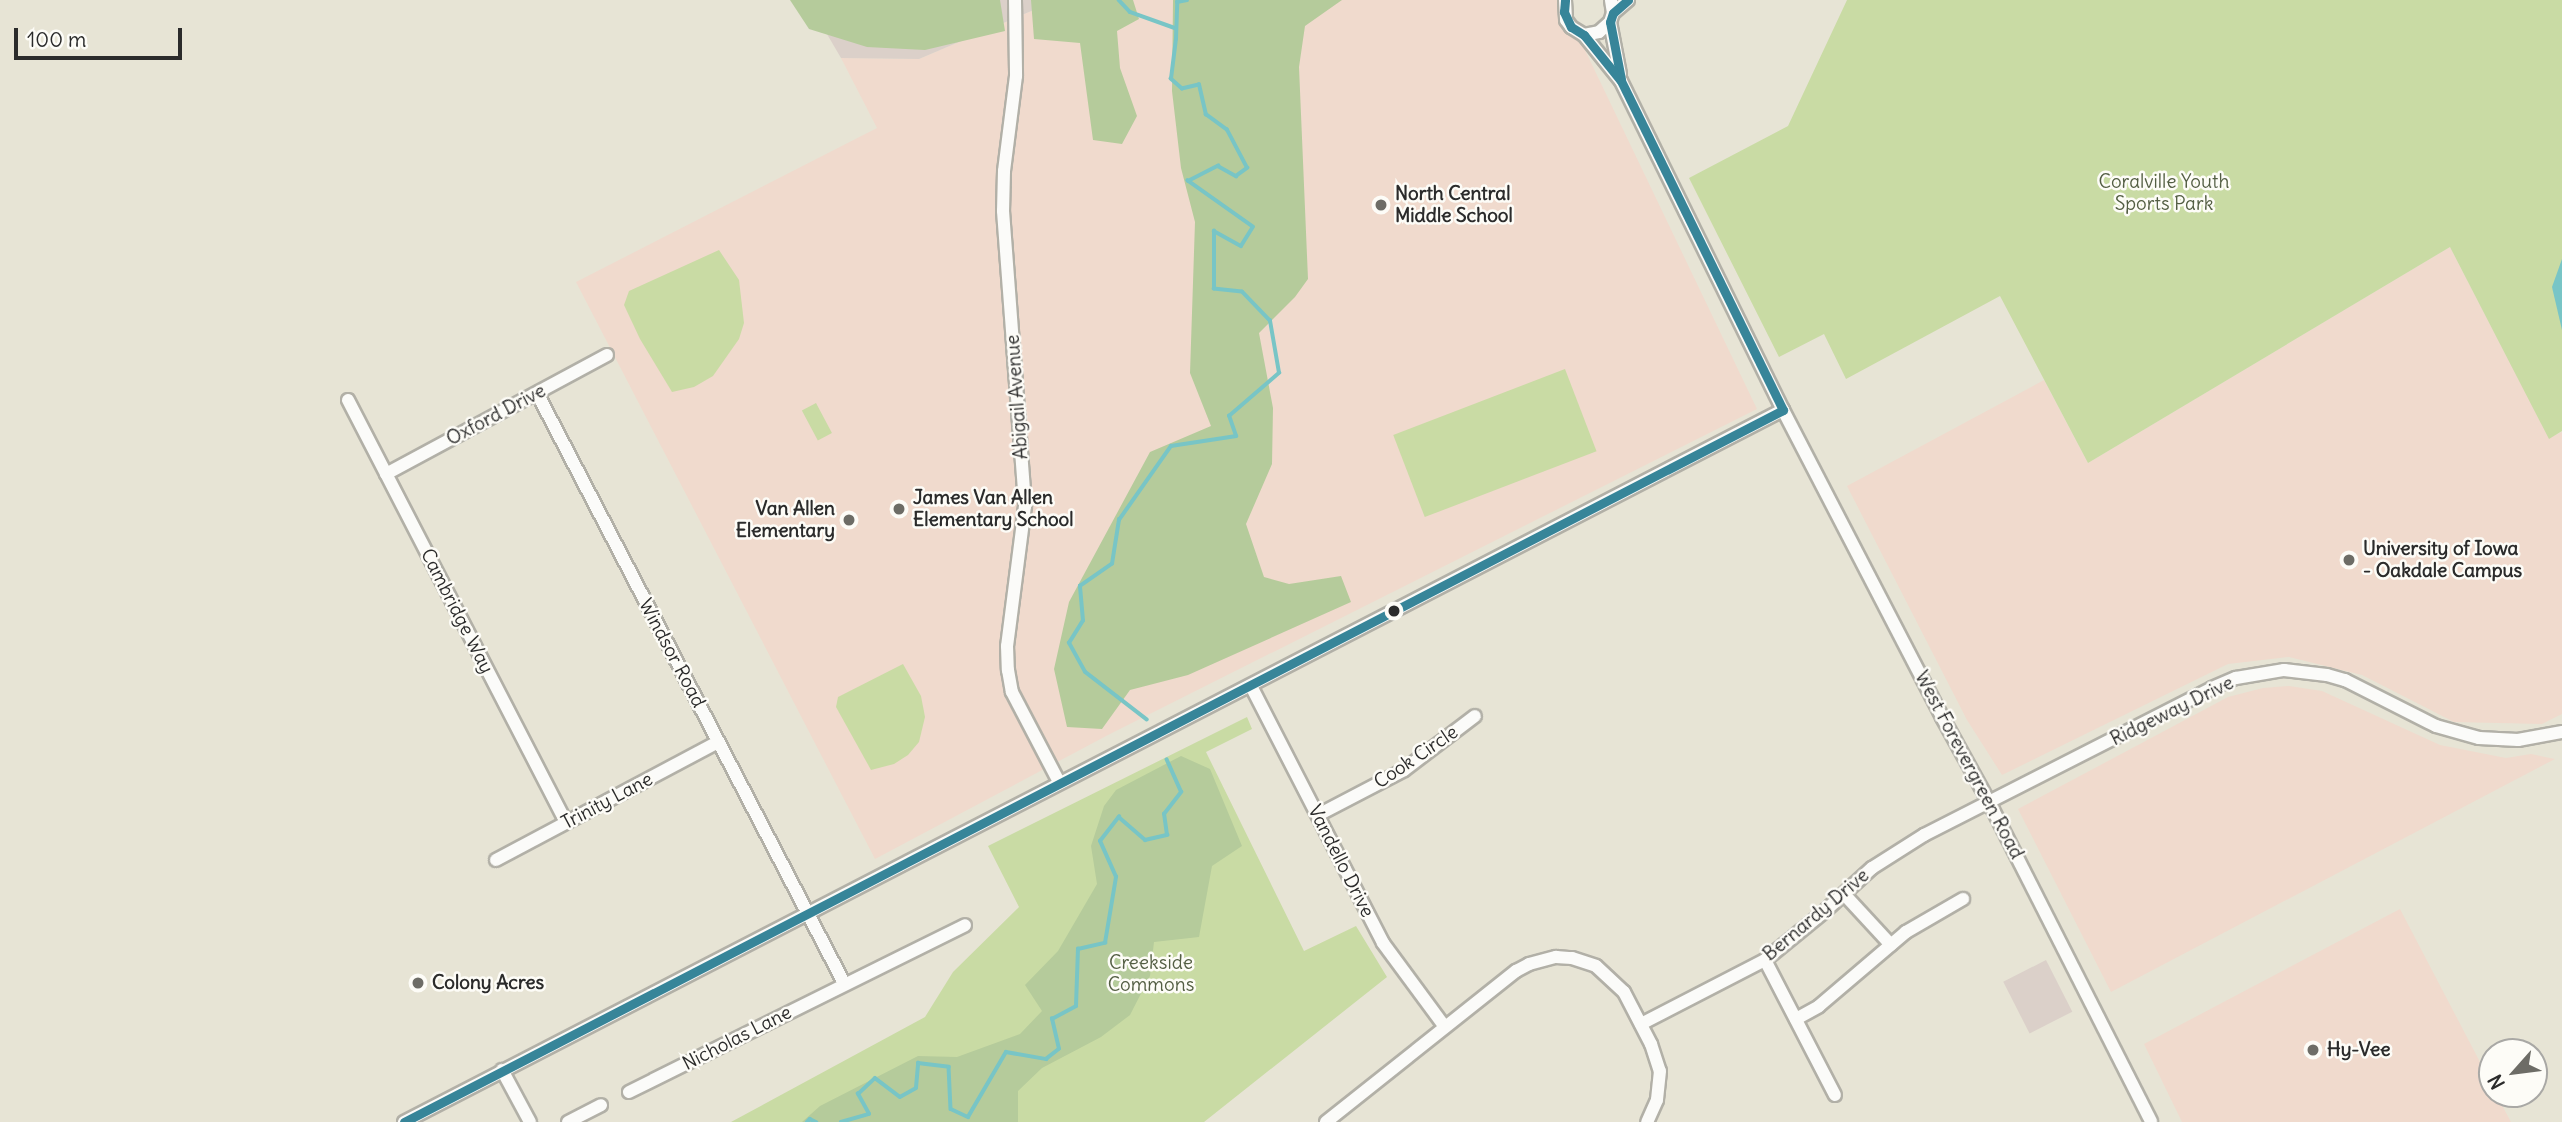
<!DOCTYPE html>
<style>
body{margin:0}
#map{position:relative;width:2562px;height:1122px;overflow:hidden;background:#e7e4d5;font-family:Delius,sans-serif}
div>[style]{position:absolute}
.built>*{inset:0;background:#f0dacd}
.industrial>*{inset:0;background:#dbd0c9;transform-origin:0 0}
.green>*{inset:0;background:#c9dba4;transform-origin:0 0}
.forest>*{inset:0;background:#b5cb9b}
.water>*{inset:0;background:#78c5c6}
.stream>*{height:3.5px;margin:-1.75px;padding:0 1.75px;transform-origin:1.75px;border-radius:1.75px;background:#78c5c6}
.roads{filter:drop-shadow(2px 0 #b2b0a7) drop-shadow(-2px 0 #b2b0a7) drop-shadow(0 2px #b2b0a7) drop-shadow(0 -2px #b2b0a7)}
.minor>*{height:12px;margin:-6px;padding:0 6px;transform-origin:6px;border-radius:6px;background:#fbfbf9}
.bus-1>*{height:9px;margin:-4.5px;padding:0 4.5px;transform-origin:4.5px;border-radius:4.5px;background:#378599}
.dots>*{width:19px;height:19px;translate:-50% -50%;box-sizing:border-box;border:4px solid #fdfcf7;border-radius:50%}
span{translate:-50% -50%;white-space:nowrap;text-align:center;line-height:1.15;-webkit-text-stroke:5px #fdfcf7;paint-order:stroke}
.park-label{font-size:19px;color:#535e43}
.poi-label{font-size:19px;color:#2b2b2b;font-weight:700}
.left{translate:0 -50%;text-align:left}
.right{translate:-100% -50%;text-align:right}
.street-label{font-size:19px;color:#2b2b2b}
.north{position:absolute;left:2478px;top:1038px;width:70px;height:70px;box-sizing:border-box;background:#fdfcf7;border:2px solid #a9a8a5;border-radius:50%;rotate:242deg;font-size:19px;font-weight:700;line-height:28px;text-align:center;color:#2b2b2b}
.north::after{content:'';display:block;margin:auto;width:24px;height:32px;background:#6d6c66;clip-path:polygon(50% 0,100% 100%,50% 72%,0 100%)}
.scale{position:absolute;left:14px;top:28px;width:168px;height:32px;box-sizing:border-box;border:4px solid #2b2b2b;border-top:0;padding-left:9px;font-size:21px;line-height:24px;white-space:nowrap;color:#2b2b2b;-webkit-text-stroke:5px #fdfcf7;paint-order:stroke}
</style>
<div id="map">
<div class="built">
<i style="clip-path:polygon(1057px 0,1561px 0,1757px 409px,1108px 735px,875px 859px,576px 282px,877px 128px,841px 58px,919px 59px)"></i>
<i style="clip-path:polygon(2450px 247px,2549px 438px,2562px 432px,2562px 714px,2542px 724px,2454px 722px,2362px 675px,2289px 657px,2228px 664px,2002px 775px,1967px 720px,1847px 486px,2044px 380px,2088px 463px)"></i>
<i style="clip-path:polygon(2289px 686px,2322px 691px,2440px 745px,2506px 758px,2531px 754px,2555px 759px,2111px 992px,2018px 809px,2228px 697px,2263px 688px)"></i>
<i style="clip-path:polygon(2400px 909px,2492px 1085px,2492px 1094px,2496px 1094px,2511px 1122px,2182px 1122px,2144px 1044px)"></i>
</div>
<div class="industrial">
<i style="clip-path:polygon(807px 0,1057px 0,919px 59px,841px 58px)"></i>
<i style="left:2046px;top:960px;width:58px;height:48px;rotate:63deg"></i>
</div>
<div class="green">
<i style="clip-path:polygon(1847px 0,2562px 0,2562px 431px,2549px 439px,2450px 247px,2088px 463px,2000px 296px,1846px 379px,1824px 334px,1779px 357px,1689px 178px,1788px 126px)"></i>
<i style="clip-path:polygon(719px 250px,739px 280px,744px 323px,739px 339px,713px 376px,694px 387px,672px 392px,640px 339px,624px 305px,629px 291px)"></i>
<i style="left:1565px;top:369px;width:88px;height:184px;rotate:69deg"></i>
<i style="left:816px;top:403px;width:34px;height:16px;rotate:62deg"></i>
<i style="clip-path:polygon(903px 664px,921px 696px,925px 717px,919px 742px,908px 755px,894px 764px,871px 770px,836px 707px,838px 697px)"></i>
<i style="clip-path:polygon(1247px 717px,1252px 729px,1206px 752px,1304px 951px,1356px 926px,1387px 977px,1204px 1122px,731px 1122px,925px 1017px,953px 972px,1019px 907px,988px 846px)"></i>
</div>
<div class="forest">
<i style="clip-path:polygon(790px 0,1000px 0,1005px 31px,925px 50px,867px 47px,809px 29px)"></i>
<i style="clip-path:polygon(1031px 0,1133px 0,1139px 19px,1117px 31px,1120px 68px,1137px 116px,1122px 144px,1093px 140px,1080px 43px,1034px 39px)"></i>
<i style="clip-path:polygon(1173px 0,1342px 0,1305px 26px,1299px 67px,1308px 279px,1295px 297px,1259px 333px,1273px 408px,1272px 464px,1246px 524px,1264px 577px,1289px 584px,1341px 576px,1351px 602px,1188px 675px,1130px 690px,1102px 729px,1067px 727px,1054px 669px,1069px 602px,1150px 452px,1211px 426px,1190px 373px,1195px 222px,1181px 168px,1172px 91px)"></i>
<i style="clip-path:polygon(1181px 756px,1210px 769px,1242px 846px,1212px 866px,1199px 937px,1154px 942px,1150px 976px,1130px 1015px,1101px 1037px,1042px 1068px,1018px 1091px,1018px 1122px,802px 1122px,820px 1106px,918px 1056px,957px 1057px,1020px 1034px,1042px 1011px,1025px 985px,1058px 951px,1097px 884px,1091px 846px,1104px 806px,1116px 790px)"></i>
</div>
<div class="water">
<i style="clip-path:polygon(2562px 259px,2562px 330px,2552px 287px)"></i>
</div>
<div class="stream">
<i style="left:1119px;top:0;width:16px;rotate:47deg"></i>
<i style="left:1130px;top:12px;width:48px;rotate:19.6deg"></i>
<i style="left:1147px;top:720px;width:78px;rotate:-142.3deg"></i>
<i style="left:1085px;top:672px;width:33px;rotate:-119deg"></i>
<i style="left:1069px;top:643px;width:26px;rotate:-58deg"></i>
<i style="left:1083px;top:621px;width:35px;rotate:-95deg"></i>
<i style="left:1080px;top:586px;width:39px;rotate:-35deg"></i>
<i style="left:1112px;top:564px;width:45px;rotate:-81deg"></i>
<i style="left:1119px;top:520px;width:90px;rotate:-54.9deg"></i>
<i style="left:1171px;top:446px;width:66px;rotate:-8.7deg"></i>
<i style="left:1236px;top:436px;width:21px;rotate:-109deg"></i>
<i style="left:1229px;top:416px;width:66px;rotate:-40.7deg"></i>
<i style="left:1279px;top:373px;width:53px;rotate:-99.8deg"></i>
<i style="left:1270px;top:321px;width:40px;rotate:-134deg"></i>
<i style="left:1242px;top:292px;width:28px;rotate:-174deg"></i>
<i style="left:1214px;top:289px;width:58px;rotate:-90deg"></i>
<i style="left:1214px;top:231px;width:31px;rotate:29deg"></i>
<i style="left:1241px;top:246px;width:22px;rotate:-58deg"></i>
<i style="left:1253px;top:227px;width:80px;rotate:-144.7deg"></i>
<i style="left:1188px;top:181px;width:34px;rotate:-27deg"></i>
<i style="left:1218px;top:166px;width:21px;rotate:29deg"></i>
<i style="left:1236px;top:176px;width:14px;rotate:-36deg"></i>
<i style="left:1247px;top:168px;width:43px;rotate:-117.8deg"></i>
<i style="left:1227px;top:130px;width:26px;rotate:-144deg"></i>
<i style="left:1206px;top:115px;width:31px;rotate:-103deg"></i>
<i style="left:1199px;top:85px;width:17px;rotate:167deg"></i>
<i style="left:1182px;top:89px;width:15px;rotate:-138deg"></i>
<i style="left:1171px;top:79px;width:40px;rotate:-82.9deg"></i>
<i style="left:1176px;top:39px;width:37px;rotate:-88deg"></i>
<i style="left:1177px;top:2px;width:10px;rotate:-11deg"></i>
<i style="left:807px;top:1122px;width:4px;rotate:-45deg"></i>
<i style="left:810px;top:1119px;width:7px;rotate:27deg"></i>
<i style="left:841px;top:1122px;width:29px;rotate:-16deg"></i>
<i style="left:869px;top:1114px;width:23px;rotate:-119deg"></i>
<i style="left:858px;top:1094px;width:23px;rotate:-43deg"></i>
<i style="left:875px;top:1078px;width:31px;rotate:37deg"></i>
<i style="left:900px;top:1097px;width:18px;rotate:-29deg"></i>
<i style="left:916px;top:1088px;width:25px;rotate:-85deg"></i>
<i style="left:918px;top:1063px;width:31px;rotate:7deg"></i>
<i style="left:949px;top:1067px;width:42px;rotate:87.3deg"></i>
<i style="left:951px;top:1109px;width:19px;rotate:25deg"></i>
<i style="left:968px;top:1117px;width:75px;rotate:-59.7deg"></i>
<i style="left:1006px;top:1052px;width:41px;rotate:9.9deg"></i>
<i style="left:1046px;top:1059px;width:16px;rotate:-38deg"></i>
<i style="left:1059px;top:1049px;width:31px;rotate:-103deg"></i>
<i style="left:1052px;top:1019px;width:27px;rotate:-28deg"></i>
<i style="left:1076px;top:1006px;width:57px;rotate:-88deg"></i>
<i style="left:1078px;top:949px;width:28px;rotate:-13deg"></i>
<i style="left:1105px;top:943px;width:67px;rotate:-80.5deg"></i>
<i style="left:1116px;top:877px;width:39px;rotate:-114deg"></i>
<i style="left:1100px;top:841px;width:31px;rotate:-52deg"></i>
<i style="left:1119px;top:817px;width:35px;rotate:41deg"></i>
<i style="left:1145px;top:840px;width:23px;rotate:-13deg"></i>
<i style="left:1167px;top:835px;width:21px;rotate:-98deg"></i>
<i style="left:1164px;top:814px;width:28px;rotate:-52deg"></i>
<i style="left:1181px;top:792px;width:35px;rotate:-114deg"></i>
</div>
<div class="roads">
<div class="minor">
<i style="left:1015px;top:0;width:76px;rotate:89.2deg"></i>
<i style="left:1016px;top:76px;width:96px;rotate:97.2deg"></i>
<i style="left:1004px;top:171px;width:40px;rotate:91.4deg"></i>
<i style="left:1003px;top:211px;width:296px;rotate:85.7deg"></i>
<i style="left:1025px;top:506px;width:141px;rotate:97.3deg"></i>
<i style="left:1007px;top:646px;width:24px;rotate:88deg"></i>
<i style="left:1008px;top:670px;width:22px;rotate:80deg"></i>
<i style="left:1012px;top:692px;width:102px;rotate:62.4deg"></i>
<i style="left:1565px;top:0;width:20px;rotate:87deg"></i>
<i style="left:1566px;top:20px;width:9px;rotate:54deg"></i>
<i style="left:1571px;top:27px;width:15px;rotate:32deg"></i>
<i style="left:1584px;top:35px;width:15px;rotate:-11deg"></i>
<i style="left:1599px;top:32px;width:15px;rotate:-42deg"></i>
<i style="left:1610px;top:22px;width:9px;rotate:-72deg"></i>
<i style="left:1613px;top:13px;width:13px;rotate:-99deg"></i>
<i style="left:1613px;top:13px;width:20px;rotate:-41deg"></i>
<i style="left:1610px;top:22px;width:53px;rotate:79.1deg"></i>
<i style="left:1584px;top:35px;width:59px;rotate:51.2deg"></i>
<i style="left:1621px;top:81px;width:367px;rotate:63.8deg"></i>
<i style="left:1783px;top:410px;width:346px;rotate:62.6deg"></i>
<i style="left:1942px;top:717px;width:99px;rotate:61.1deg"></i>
<i style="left:1990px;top:804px;width:356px;rotate:63.1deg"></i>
<i style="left:537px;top:393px;width:665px;rotate:62.51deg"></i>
<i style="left:348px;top:400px;width:475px;rotate:62.7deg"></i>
<i style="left:386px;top:474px;width:251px;rotate:-28.3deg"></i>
<i style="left:1251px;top:686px;width:289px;rotate:62.8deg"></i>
<i style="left:1383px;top:943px;width:104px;rotate:53.6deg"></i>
<i style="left:1318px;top:815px;width:97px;rotate:-27.6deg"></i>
<i style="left:1404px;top:770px;width:89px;rotate:-37.3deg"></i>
<i style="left:496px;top:860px;width:251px;rotate:-28deg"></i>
<i style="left:1844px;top:894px;width:69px;rotate:47.3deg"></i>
<i style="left:1765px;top:960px;width:152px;rotate:62.6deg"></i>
<i style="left:1796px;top:1019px;width:26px;rotate:-29deg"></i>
<i style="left:1819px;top:1006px;width:114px;rotate:-40.4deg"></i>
<i style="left:1906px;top:932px;width:66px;rotate:-30.1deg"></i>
<i style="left:1641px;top:1024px;width:140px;rotate:-27.3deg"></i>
<i style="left:1765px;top:960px;width:77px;rotate:-39.2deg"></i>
<i style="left:1825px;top:911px;width:64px;rotate:-42.5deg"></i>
<i style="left:1872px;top:868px;width:62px;rotate:-32.4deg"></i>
<i style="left:1924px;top:835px;width:323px;rotate:-27deg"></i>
<i style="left:2212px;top:688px;width:26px;rotate:-23deg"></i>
<i style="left:2236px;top:678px;width:49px;rotate:-9.5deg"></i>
<i style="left:2284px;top:670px;width:43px;rotate:6.6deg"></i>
<i style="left:2327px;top:675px;width:19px;rotate:16deg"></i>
<i style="left:2345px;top:680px;width:102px;rotate:26.8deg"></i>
<i style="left:2436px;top:726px;width:45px;rotate:15.6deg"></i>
<i style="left:2479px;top:738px;width:39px;rotate:3deg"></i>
<i style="left:2518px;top:740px;width:45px;rotate:-10.3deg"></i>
<i style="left:502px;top:1070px;width:59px;rotate:61.7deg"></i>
<i style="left:629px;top:1092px;width:375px;rotate:-26.4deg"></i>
<i style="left:404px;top:1122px;width:1552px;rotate:-27.31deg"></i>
<i style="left:568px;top:1122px;width:37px;rotate:-27deg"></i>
<i style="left:1326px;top:1122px;width:243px;rotate:-38.5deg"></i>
<i style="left:1516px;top:971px;width:15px;rotate:-28deg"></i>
<i style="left:1529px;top:964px;width:28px;rotate:-15deg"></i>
<i style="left:1556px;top:957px;width:16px;rotate:4deg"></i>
<i style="left:1572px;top:958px;width:25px;rotate:18deg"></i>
<i style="left:1596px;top:966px;width:38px;rotate:43deg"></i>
<i style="left:1624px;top:992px;width:59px;rotate:62.6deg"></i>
<i style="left:1651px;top:1044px;width:28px;rotate:72deg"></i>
<i style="left:1660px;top:1071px;width:29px;rotate:96deg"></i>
<i style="left:1657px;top:1100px;width:24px;rotate:114deg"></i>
</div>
</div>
<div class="bus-1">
<i style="left:1621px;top:79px;width:58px;rotate:-100.9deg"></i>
<i style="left:1610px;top:22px;width:9px;rotate:-72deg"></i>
<i style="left:1613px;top:13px;width:20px;rotate:-41deg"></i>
<i style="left:404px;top:1122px;width:1552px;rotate:-27.31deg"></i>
<i style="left:1783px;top:410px;width:367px;rotate:-116.2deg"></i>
<i style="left:1621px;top:81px;width:59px;rotate:-128.8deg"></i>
<i style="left:1584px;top:35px;width:15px;rotate:-148deg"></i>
<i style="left:1571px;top:27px;width:17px;rotate:-115deg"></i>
<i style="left:1564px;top:12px;width:12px;rotate:-85deg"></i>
</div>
<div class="dots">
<i style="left:1381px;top:205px;background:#6d6c66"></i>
<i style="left:899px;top:509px;background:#6d6c66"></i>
<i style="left:849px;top:520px;background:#6d6c66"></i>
<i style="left:2349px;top:560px;background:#6d6c66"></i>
<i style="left:1394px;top:611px;background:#2b2b2b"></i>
<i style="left:418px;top:983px;background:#6d6c66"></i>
<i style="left:2313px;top:1050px;background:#6d6c66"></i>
</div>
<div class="park-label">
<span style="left:2164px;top:193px">Coralville Youth<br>Sports Park</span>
<span style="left:1151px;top:974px">Creekside<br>Commons</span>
</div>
<div class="poi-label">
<span class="left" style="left:1395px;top:205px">North Central<br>Middle School</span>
<span class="left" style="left:913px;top:509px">James Van Allen<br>Elementary School</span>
<span class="right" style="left:835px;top:520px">Van Allen<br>Elementary</span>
<span class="left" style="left:2363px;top:560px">University of Iowa<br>- Oakdale Campus</span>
<span class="left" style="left:432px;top:983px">Colony Acres</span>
<span class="left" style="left:2327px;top:1050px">Hy-Vee</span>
</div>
<div class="street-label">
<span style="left:1017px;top:397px;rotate:-94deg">Abigail Avenue</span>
<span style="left:496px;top:415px;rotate:-28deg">Oxford Drive</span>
<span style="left:457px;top:611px;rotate:63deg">Cambridge Way</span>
<span style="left:672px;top:653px;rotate:62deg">Windsor Road</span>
<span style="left:2172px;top:711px;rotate:-26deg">Ridgeway Drive</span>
<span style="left:1416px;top:757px;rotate:-34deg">Cook Circle</span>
<span style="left:1969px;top:765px;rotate:62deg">West Forevergreen Road</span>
<span style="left:607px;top:801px;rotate:-28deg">Trinity Lane</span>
<span style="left:1341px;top:861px;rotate:63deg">Vandello Drive</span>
<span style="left:1816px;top:915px;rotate:-40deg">Bernardy Drive</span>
<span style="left:737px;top:1038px;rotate:-27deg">Nicholas Lane</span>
</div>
<div class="north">N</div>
<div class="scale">100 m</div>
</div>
